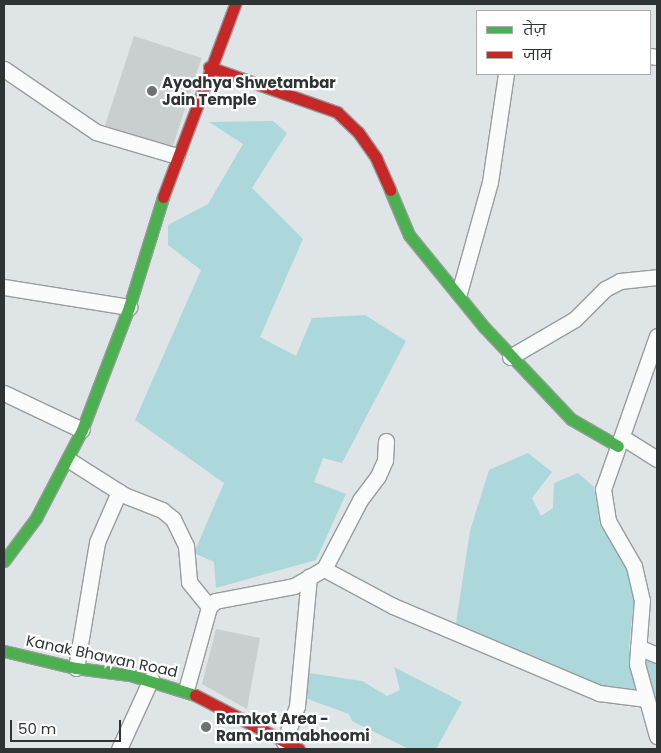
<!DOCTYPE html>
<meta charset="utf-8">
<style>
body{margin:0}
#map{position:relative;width:661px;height:753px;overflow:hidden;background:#dfe5e6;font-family:Poppins,"Noto Sans Devanagari",sans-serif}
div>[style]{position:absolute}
.green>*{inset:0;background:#acd7db}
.building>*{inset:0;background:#c9cecf;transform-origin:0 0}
.roads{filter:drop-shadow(1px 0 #989c9d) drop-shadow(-1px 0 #989c9d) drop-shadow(0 1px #989c9d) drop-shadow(0 -1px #989c9d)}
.street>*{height:15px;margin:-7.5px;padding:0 7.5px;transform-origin:7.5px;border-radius:7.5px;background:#fafbfb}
.fast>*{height:11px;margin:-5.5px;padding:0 5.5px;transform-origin:5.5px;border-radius:5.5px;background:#4caf50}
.jam>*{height:11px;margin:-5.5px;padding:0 5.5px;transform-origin:5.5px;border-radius:5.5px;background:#c62828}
.dots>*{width:14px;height:14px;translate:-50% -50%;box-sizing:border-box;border:2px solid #fff;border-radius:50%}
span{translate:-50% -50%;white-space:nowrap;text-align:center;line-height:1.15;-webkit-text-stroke:4.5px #fff;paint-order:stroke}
.poi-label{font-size:15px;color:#2e3334;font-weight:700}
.left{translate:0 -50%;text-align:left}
.street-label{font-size:15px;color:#2e3334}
.frame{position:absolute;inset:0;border:5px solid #2e3334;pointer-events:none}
.legend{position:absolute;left:476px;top:10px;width:175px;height:65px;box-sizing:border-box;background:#fff;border:1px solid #abadae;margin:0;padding:6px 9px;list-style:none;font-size:15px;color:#2e3334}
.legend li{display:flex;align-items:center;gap:10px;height:25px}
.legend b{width:25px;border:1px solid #abadae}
.scale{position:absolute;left:10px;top:720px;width:111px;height:22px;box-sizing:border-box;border:2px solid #2e3334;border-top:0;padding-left:6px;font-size:15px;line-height:18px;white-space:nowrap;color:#2e3334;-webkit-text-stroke:4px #fff;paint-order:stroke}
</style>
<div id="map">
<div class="green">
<i style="clip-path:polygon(273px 121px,287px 133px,252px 188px,303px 239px,260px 337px,296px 356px,312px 318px,365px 315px,406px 341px,342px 463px,323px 458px,314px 482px,346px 494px,316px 560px,216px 588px,214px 562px,194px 553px,224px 483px,135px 420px,201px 270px,168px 245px,168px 225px,208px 204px,243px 144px,209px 122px)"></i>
<i style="clip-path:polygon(528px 453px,552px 472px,532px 498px,541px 516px,553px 508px,554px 483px,578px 473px,594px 487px,600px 525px,627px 566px,634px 600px,629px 645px,635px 690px,600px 686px,456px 623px,470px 531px,489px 470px)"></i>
<i style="clip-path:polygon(645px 658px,657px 663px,657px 706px,654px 705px)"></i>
<i style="clip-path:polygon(394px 667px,462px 702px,436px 749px,409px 749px,352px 721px,349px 714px,305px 698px,309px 673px,362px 681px,387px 696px,400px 690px)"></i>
</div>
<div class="building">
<i style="left:134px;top:36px;width:71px;height:94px;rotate:18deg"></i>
<i style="clip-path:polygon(216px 629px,260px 638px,247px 709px,202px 684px)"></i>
</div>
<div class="roads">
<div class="street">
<i style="left:650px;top:56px;width:7px;rotate:8deg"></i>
<i style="left:4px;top:69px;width:112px;rotate:34.4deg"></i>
<i style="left:96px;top:132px;width:84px;rotate:16.5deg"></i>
<i style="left:4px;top:287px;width:127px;rotate:9.1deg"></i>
<i style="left:459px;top:293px;width:115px;rotate:-74.4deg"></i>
<i style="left:490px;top:182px;width:109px;rotate:-81.6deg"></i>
<i style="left:657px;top:336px;width:162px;rotate:109.4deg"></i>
<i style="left:603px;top:489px;width:32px;rotate:81deg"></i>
<i style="left:608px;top:521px;width:52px;rotate:60deg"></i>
<i style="left:634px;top:566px;width:35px;rotate:77deg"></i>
<i style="left:642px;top:600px;width:64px;rotate:94.5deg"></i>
<i style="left:637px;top:664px;width:75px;rotate:74.5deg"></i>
<i style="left:510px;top:357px;width:75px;rotate:-30.3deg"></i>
<i style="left:575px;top:319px;width:42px;rotate:-45deg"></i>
<i style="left:605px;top:289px;width:17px;rotate:-28deg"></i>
<i style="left:620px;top:281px;width:37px;rotate:-6deg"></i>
<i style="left:4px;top:393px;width:86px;rotate:25.4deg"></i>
<i style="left:622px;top:437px;width:41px;rotate:32.2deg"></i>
<i style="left:69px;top:460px;width:65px;rotate:32.5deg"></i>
<i style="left:124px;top:495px;width:41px;rotate:21.5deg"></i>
<i style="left:162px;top:510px;width:14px;rotate:39deg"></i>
<i style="left:173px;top:519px;width:30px;rotate:64deg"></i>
<i style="left:186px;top:546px;width:36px;rotate:85deg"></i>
<i style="left:189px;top:582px;width:32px;rotate:51deg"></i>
<i style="left:324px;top:569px;width:78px;rotate:28.2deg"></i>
<i style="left:393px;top:606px;width:224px;rotate:22.9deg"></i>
<i style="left:599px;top:693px;width:46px;rotate:7.4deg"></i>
<i style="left:638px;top:647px;width:21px;rotate:23deg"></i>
<i style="left:76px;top:668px;width:128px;rotate:-80.5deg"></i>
<i style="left:97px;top:542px;width:55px;rotate:-66.3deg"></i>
<i style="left:186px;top:690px;width:86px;rotate:-74.5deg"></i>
<i style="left:209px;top:607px;width:8px;rotate:-45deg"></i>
<i style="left:215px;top:601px;width:80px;rotate:-10.8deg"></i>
<i style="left:294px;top:586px;width:34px;rotate:-30deg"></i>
<i style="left:324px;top:569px;width:78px;rotate:-62.4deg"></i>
<i style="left:360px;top:500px;width:30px;rotate:-53deg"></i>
<i style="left:378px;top:476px;width:17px;rotate:-66deg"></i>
<i style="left:385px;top:460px;width:19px;rotate:-87deg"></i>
<i style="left:284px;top:742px;width:38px;rotate:-70deg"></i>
<i style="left:297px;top:706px;width:130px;rotate:-84.7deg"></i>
<i style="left:119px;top:749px;width:77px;rotate:-65.4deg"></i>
</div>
<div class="fast">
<i style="left:390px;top:190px;width:49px;rotate:67.1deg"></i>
<i style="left:409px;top:235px;width:119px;rotate:50.8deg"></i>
<i style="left:484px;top:327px;width:127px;rotate:46.6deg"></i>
<i style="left:571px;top:419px;width:54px;rotate:29.9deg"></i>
<i style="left:4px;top:561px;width:54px;rotate:-53.3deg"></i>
<i style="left:36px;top:518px;width:99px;rotate:-62.4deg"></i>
<i style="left:82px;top:430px;width:132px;rotate:-69.1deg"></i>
<i style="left:129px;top:307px;width:115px;rotate:-72.8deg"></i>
<i style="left:4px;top:651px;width:74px;rotate:13.3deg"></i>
<i style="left:76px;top:668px;width:54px;rotate:7.4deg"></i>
<i style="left:130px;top:675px;width:68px;rotate:17.1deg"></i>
</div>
<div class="jam">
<i style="left:209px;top:67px;width:136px;rotate:19.4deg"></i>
<i style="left:337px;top:112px;width:29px;rotate:44deg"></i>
<i style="left:358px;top:132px;width:32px;rotate:55deg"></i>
<i style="left:376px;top:158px;width:35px;rotate:66deg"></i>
<i style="left:163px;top:197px;width:206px;rotate:-69.5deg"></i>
<i style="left:195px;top:695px;width:117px;rotate:27.4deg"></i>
</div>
</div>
<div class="dots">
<i style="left:152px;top:91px;background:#6c7172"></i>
<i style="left:206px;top:727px;background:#6c7172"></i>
</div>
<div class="poi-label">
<span class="left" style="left:162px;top:91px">Ayodhya Shwetambar<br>Jain Temple</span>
<span class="left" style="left:216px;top:727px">Ramkot Area -<br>Ram Janmabhoomi</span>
</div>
<div class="street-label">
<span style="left:102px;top:656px;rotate:12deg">Kanak Bhawan Road</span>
</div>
<div class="frame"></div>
<ul class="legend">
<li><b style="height:6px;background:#4caf50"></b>तेज़</li>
<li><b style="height:6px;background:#c62828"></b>जाम</li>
</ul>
<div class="scale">50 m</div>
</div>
